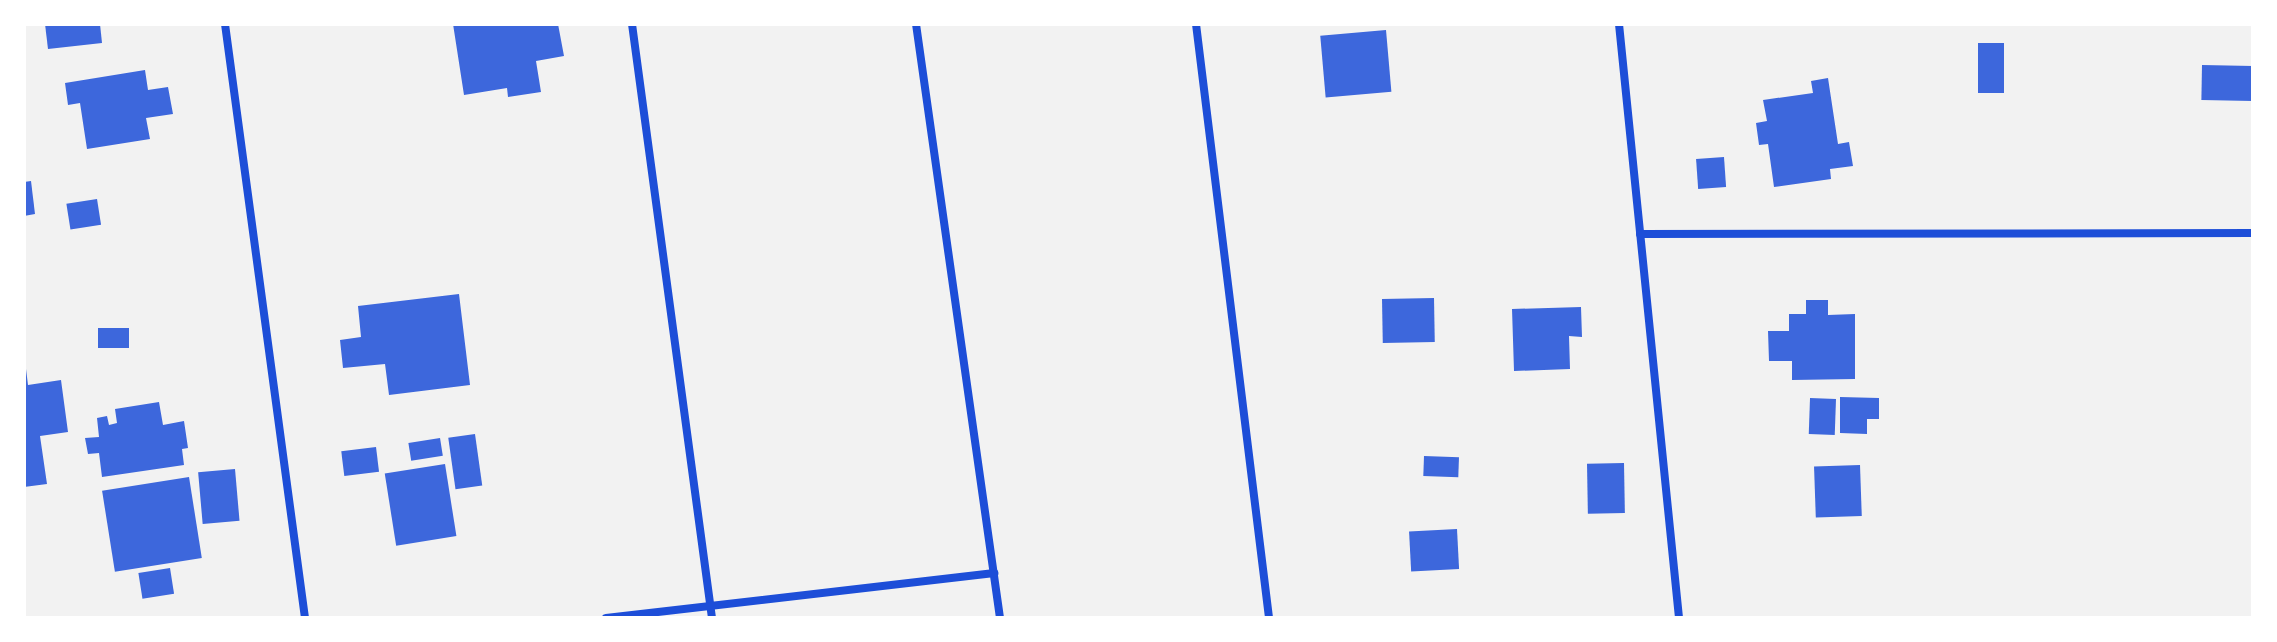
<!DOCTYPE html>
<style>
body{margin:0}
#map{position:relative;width:2277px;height:642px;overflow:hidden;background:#f2f2f2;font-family:Karla,sans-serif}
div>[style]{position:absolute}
.building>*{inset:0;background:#3d67dc;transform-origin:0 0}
.minor>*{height:8px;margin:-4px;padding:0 4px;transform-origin:4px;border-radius:4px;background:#1d4ed8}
span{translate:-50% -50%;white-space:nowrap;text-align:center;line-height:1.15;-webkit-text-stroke:6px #fff;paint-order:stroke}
.frame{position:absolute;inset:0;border:26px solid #fff;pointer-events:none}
</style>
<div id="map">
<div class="building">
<i style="clip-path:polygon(45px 24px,100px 24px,102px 43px,48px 49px)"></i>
<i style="clip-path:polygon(453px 24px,558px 24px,564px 56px,536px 61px,541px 92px,508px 97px,507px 88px,464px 95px)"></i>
<i style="left:1386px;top:30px;width:62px;height:66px;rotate:85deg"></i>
<i style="left:1978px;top:43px;width:26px;height:50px"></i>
<i style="left:2202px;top:65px;width:51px;height:35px;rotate:1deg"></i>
<i style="clip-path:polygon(145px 70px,148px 90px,168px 87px,173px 114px,146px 118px,150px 139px,87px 149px,80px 103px,68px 105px,65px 83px)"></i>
<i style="clip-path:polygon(1828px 78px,1838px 144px,1849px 142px,1853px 166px,1830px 169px,1831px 179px,1774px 187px,1768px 144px,1759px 145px,1756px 123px,1767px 121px,1763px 100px,1813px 93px,1811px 81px)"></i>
<i style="left:1724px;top:157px;width:30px;height:28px;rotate:86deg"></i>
<i style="clip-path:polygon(31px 181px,35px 214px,24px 216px,24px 182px)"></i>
<i style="left:97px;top:199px;width:26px;height:31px;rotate:81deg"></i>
<i style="clip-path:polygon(459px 294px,470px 385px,389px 395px,385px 364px,343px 368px,340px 340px,361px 337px,358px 306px)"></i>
<i style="left:1434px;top:298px;width:44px;height:52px;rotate:89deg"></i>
<i style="clip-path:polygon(1806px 300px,1828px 300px,1828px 315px,1855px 314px,1855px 379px,1792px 380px,1792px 361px,1769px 361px,1768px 331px,1789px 331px,1789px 314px,1806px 314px)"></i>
<i style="clip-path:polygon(1581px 307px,1582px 337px,1569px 336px,1570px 369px,1514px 371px,1512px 309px)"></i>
<i style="left:98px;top:328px;width:31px;height:20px"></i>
<i style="clip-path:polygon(26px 369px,28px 385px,61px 380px,68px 432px,40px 436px,47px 484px,24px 487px)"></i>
<i style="clip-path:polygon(1840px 397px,1879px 398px,1879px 419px,1867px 419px,1867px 434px,1840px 433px)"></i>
<i style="left:1836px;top:399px;width:36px;height:26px;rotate:92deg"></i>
<i style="clip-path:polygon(159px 402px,163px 425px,184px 421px,188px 448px,182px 449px,184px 465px,102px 477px,99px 453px,88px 454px,85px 438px,99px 437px,97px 418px,107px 416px,109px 425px,117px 423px,115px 409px)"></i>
<i style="left:475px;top:434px;width:52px;height:27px;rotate:82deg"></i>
<i style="left:440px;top:438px;width:18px;height:32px;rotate:81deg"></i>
<i style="left:376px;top:447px;width:25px;height:35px;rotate:83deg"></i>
<i style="left:1424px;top:456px;width:35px;height:20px;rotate:2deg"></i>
<i style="left:1624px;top:463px;width:50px;height:37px;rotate:89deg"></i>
<i style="left:445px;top:464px;width:73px;height:61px;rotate:81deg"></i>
<i style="left:1860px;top:465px;width:51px;height:46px;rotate:88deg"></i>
<i style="left:235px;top:469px;width:52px;height:37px;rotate:85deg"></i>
<i style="left:189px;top:477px;width:82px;height:88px;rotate:81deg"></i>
<i style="left:1457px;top:529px;width:40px;height:48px;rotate:87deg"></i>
<i style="left:170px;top:568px;width:26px;height:32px;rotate:81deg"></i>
</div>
<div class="minor">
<i style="left:225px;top:24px;width:599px;rotate:82.33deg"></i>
<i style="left:632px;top:24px;width:599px;rotate:82.33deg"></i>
<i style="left:916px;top:24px;width:600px;rotate:81.95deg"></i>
<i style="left:1196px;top:24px;width:598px;rotate:82.99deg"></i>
<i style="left:1619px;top:24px;width:597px;rotate:84.23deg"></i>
<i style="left:1640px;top:234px;width:613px;rotate:-0.09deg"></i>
<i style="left:606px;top:618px;width:391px;rotate:-6.6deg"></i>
</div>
<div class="frame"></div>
</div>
